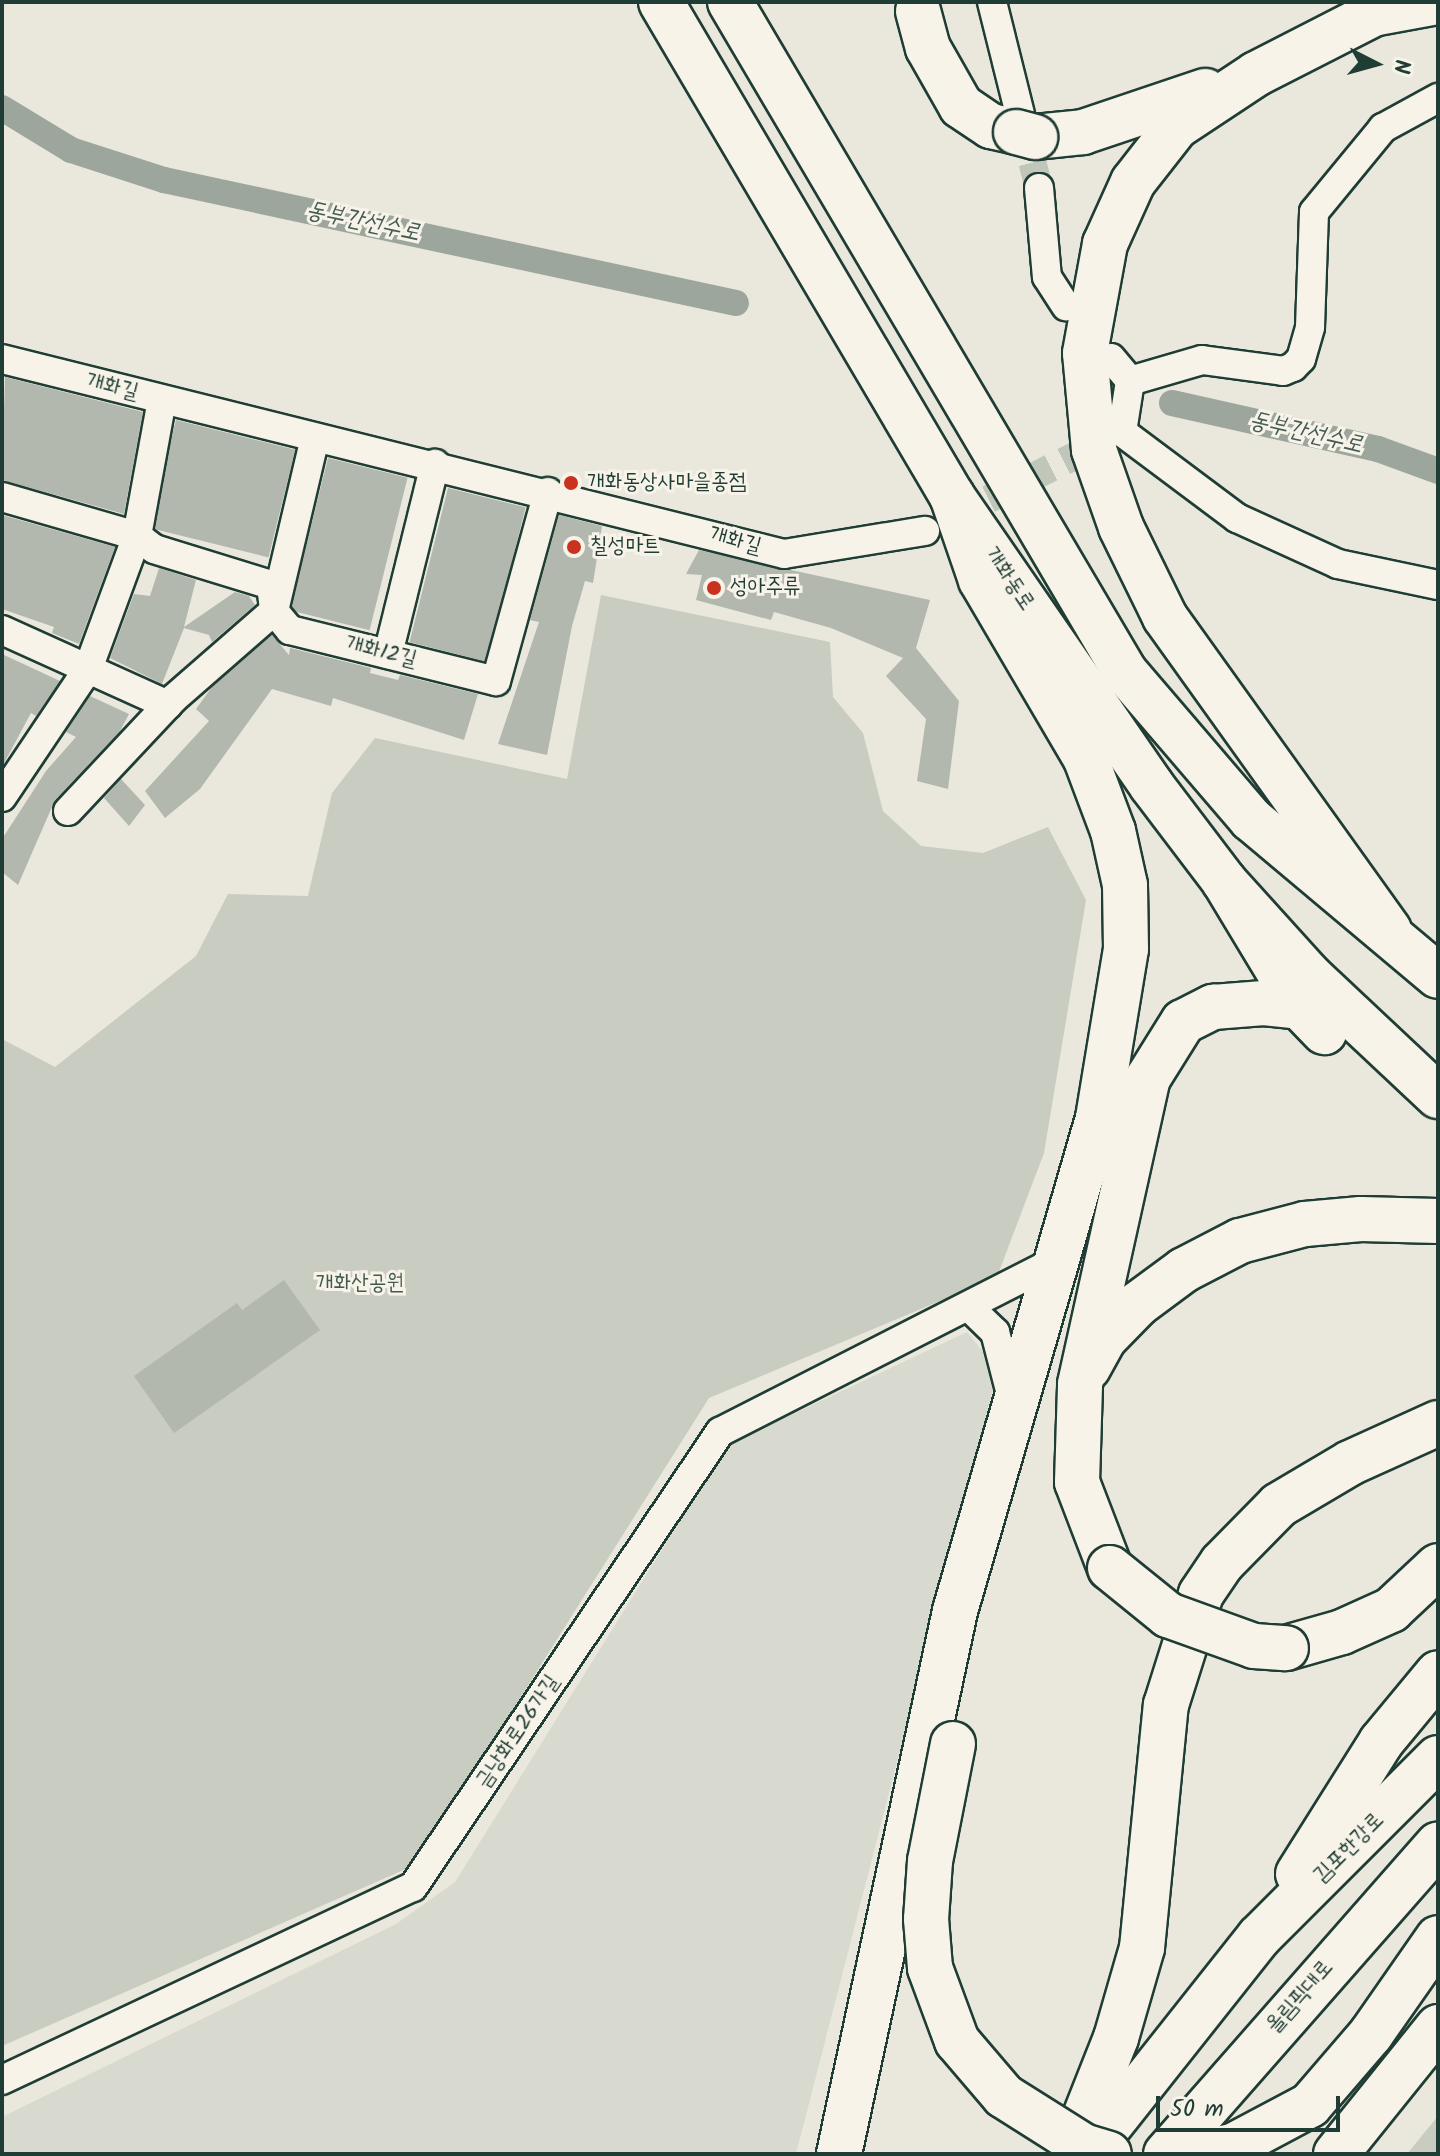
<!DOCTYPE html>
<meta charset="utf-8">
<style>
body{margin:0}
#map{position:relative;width:1440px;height:2156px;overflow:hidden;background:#eae8dd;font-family:Kalam,"Poor Story",sans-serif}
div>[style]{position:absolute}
.built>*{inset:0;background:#d9dacf}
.green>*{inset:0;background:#c8ccc1}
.canal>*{height:26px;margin:-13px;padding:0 13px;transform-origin:13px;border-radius:13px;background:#9ca69c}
.building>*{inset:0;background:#b2b8ae;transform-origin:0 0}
.minor-tunnel>*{height:28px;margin-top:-14px;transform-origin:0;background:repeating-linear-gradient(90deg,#c1c6bb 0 28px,transparent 0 42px)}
.roads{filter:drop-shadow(2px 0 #1f3d34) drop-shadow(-2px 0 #1f3d34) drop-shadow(0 2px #1f3d34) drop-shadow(0 -2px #1f3d34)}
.minor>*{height:28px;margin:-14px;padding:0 14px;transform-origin:14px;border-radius:14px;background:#f7f3e8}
.primary>*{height:44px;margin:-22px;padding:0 22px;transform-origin:22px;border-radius:22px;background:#f7f3e8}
.trunk>*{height:44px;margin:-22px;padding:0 22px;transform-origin:22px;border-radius:22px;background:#f7f3e8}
.bridges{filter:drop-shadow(2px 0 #1f3d34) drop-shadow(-2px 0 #1f3d34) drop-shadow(0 2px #1f3d34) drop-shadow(0 -2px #1f3d34)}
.trunk-bridge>*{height:44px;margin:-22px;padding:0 22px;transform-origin:22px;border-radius:22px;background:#f7f3e8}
.dots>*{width:22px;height:22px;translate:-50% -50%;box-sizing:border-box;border:4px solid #f7f3e8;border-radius:50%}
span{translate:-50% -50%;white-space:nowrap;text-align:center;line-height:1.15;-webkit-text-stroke:6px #f7f3e8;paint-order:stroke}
.street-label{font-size:22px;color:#1f3d34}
.poi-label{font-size:22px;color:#1f3d34}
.left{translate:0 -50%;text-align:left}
.park-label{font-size:22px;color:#415a50}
.water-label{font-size:24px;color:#445c53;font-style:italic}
.frame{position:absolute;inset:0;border:4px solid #1f3d34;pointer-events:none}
.north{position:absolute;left:1336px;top:24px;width:80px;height:80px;-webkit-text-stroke:6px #f7f3e8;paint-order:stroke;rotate:96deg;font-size:22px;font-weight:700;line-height:32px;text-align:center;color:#1f3d34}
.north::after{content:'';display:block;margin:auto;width:28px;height:36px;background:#1f3d34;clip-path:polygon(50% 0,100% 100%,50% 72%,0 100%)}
.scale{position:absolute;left:1156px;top:2096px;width:184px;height:36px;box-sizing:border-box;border:4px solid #1f3d34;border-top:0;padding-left:10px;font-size:24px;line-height:28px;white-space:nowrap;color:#1f3d34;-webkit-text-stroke:6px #f7f3e8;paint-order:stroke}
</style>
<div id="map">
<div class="built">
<i style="clip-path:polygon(967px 1332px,998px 1370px,796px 2154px,2px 2154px,2px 2117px,396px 1924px,455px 1882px,727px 1445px)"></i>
</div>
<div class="green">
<i style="clip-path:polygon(601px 595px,830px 642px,833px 697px,863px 733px,883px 811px,921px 846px,983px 853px,1048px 827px,1086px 900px,1044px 1153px,997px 1277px,709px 1398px,415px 1865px,2px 2046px,2px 1039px,55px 1067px,196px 956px,228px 894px,308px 896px,332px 793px,375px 738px,567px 779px)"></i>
<i style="clip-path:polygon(1438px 2116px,1438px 2154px,1407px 2154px)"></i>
</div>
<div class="canal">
<i style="left:2px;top:108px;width:81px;rotate:31.3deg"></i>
<i style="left:71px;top:150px;width:98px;rotate:17.9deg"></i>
<i style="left:164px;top:180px;width:585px;rotate:12.14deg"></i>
<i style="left:1172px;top:403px;width:211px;rotate:12.6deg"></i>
<i style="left:1378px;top:449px;width:64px;rotate:20.1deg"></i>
</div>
<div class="building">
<i style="clip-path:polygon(5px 377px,143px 412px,124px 514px,2px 480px)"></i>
<i style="left:176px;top:420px;width:123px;height:111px;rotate:14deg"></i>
<i style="left:328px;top:458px;width:82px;height:157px;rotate:14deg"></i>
<i style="left:448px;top:488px;width:80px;height:159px;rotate:14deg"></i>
<i style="clip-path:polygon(2px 515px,115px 547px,79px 644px,52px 633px,54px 627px,2px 609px)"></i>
<i style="clip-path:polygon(559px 515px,602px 526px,593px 583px,585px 581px,572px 626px,547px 755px,498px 744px,539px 622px,530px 620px)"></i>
<i style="clip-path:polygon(699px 550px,930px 600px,916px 648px,959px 701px,948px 789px,917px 781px,926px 719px,886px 676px,903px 658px,831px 628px,774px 612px,771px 620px,696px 600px,702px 575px,686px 574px)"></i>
<i style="clip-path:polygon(159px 568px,196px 580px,184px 627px,235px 592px,249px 596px,255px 605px,212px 642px,209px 635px,184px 628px,162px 684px,110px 658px,134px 594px,150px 596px)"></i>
<i style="clip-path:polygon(272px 635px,289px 655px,290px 648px,371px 668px,370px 673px,398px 680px,400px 675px,478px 694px,464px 740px,333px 698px,331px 706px,272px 689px,200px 789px,165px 818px,145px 791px,209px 721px,196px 709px,212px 687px)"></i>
<i style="clip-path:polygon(2px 654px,60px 681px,36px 716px,31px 713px,2px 767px)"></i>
<i style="clip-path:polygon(90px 696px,129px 714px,120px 731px,55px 800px,18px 885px,2px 872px,2px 839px,46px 771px,76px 737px,66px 732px)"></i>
<i style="clip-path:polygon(121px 779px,145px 805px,129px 826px,104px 798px)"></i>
<i style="clip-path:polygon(284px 1280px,320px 1330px,174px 1433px,134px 1376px,237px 1303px,242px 1310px)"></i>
</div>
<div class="minor-tunnel">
<i style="left:1022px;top:122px;width:68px;rotate:75.6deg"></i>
<i style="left:951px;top:518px;width:174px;rotate:-26.6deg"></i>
</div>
<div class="roads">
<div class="minor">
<i style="left:992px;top:2px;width:115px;rotate:76deg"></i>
<i style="left:1039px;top:188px;width:89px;rotate:84.9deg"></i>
<i style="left:1047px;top:277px;width:35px;rotate:57deg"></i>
<i style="left:1111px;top:358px;width:30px;rotate:50deg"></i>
<i style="left:1130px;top:381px;width:52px;rotate:98.9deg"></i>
<i style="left:1122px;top:432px;width:144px;rotate:36.8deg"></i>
<i style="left:1237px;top:518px;width:111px;rotate:24.5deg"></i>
<i style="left:1338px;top:564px;width:102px;rotate:11.9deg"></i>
<i style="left:2px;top:359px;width:806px;rotate:14deg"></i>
<i style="left:784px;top:554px;width:143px;rotate:-9.3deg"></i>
<i style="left:1130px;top:381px;width:75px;rotate:-16.3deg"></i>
<i style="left:1202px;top:360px;width:82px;rotate:7.7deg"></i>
<i style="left:1283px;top:371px;width:11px;rotate:-22deg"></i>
<i style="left:1293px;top:367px;width:11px;rotate:-45deg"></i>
<i style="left:1301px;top:359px;width:33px;rotate:-74deg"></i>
<i style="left:1310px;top:327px;width:115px;rotate:-88deg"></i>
<i style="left:1314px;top:212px;width:109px;rotate:-50.6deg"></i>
<i style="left:1383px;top:128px;width:63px;rotate:-28.6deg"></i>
<i style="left:2px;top:497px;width:141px;rotate:16.1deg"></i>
<i style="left:137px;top:536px;width:21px;rotate:37deg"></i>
<i style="left:154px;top:549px;width:122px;rotate:17.1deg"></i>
<i style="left:271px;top:585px;width:26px;rotate:83deg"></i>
<i style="left:274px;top:611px;width:25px;rotate:50deg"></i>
<i style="left:290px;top:630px;width:212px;rotate:13.9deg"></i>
<i style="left:496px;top:681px;width:196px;rotate:-74.6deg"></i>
<i style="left:2px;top:630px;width:182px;rotate:24.3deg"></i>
<i style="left:388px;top:654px;width:196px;rotate:-76.1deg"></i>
<i style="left:2px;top:797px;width:154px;rotate:-56.1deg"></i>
<i style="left:88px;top:669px;width:142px;rotate:-69.8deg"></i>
<i style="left:137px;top:536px;width:138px;rotate:-79.6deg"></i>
<i style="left:68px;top:811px;width:154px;rotate:-46.8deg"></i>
<i style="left:173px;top:699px;width:134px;rotate:-41.1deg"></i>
<i style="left:274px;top:611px;width:178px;rotate:-76.7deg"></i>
<i style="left:970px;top:1308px;width:35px;rotate:44deg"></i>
<i style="left:995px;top:1332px;width:68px;rotate:75.6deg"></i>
<i style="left:2px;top:2080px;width:454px;rotate:-25.2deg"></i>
<i style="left:413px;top:1887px;width:549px;rotate:-55.99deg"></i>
<i style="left:720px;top:1432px;width:381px;rotate:-27deg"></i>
</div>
<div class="primary">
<i style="left:661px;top:2px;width:573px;rotate:59.5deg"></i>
<i style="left:952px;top:496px;width:352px;rotate:55.4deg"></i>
<i style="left:1152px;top:786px;width:119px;rotate:52.8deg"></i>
<i style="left:1224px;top:881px;width:127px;rotate:47.9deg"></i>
<i style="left:1309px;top:975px;width:177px;rotate:43.2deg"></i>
<i style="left:730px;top:2px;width:778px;rotate:59.48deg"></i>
<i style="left:1125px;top:672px;width:194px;rotate:49.4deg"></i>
<i style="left:1251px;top:819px;width:244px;rotate:40deg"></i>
</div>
<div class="trunk">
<i style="left:918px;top:11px;width:38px;rotate:75deg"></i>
<i style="left:928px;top:48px;width:67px;rotate:60.4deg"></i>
<i style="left:961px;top:106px;width:36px;rotate:34deg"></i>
<i style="left:991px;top:126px;width:26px;rotate:13deg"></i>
<i style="left:1035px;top:137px;width:48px;rotate:-5.9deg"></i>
<i style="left:1083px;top:132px;width:129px;rotate:-18.6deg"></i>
<i style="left:1224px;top:881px;width:147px;rotate:58.9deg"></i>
<i style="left:1300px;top:1007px;width:35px;rotate:46deg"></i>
<i style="left:1389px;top:930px;width:385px;rotate:-125.6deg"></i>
<i style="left:1165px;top:617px;width:100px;rotate:-116.1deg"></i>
<i style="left:1121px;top:527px;width:82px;rotate:-109.3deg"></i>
<i style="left:1094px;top:450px;width:97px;rotate:-95.3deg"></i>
<i style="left:1085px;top:353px;width:111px;rotate:-79.6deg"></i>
<i style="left:1105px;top:244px;width:68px;rotate:-65.7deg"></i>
<i style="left:1133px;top:182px;width:70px;rotate:-52deg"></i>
<i style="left:1176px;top:127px;width:96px;rotate:-33.5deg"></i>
<i style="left:1256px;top:74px;width:131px;rotate:-27.1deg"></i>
<i style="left:1373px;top:14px;width:65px;rotate:-10.6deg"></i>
<i style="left:1088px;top:1368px;width:33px;rotate:-61deg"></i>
<i style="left:1104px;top:1339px;width:49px;rotate:-45.8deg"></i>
<i style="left:1138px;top:1304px;width:57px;rotate:-36.5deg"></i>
<i style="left:1184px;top:1270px;width:63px;rotate:-27.4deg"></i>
<i style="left:1240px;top:1241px;width:67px;rotate:-14.7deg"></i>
<i style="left:1305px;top:1224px;width:56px;rotate:-5.1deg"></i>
<i style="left:1361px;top:1219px;width:77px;rotate:1.5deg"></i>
<i style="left:1110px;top:1568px;width:92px;rotate:-111deg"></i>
<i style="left:1077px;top:1482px;width:98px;rotate:-88.2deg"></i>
<i style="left:1080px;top:1384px;width:313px;rotate:-77.5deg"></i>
<i style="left:1148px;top:1078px;width:66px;rotate:-58deg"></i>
<i style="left:1183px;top:1022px;width:34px;rotate:-27deg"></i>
<i style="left:1213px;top:1007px;width:51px;rotate:-4.5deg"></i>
<i style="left:1264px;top:1003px;width:36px;rotate:6deg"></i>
<i style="left:1286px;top:1648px;width:58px;rotate:-15.9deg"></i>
<i style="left:1342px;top:1632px;width:54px;rotate:-24.2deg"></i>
<i style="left:1391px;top:1610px;width:64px;rotate:-43.1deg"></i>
<i style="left:1298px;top:1874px;width:156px;rotate:-57.8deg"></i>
<i style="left:1381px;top:1742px;width:89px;rotate:-50.4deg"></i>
<i style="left:839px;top:2154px;width:555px;rotate:-77.94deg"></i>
<i style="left:955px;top:1611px;width:513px;rotate:-73.82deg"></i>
<i style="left:1098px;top:1118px;width:171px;rotate:-80.6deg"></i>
<i style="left:1126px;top:949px;width:64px;rotate:-90.9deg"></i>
<i style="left:1125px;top:885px;width:55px;rotate:-102.5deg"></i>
<i style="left:1113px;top:831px;width:77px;rotate:-110.6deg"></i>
<i style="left:1086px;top:759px;width:208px;rotate:-120.4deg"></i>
<i style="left:981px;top:580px;width:89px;rotate:-109deg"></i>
<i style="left:1070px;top:2154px;width:125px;rotate:-68.4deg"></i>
<i style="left:1116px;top:2038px;width:94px;rotate:-73.9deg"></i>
<i style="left:1142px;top:1948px;width:244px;rotate:-84.4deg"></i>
<i style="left:1166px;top:1705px;width:116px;rotate:-72.5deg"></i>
<i style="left:1201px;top:1594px;width:37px;rotate:-56deg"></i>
<i style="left:1222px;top:1563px;width:81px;rotate:-45.5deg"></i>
<i style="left:1279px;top:1505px;width:82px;rotate:-30.6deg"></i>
<i style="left:1350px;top:1463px;width:97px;rotate:-24.4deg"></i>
<i style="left:1087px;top:2154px;width:277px;rotate:-51.6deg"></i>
<i style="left:1259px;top:1937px;width:253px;rotate:-45deg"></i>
<i style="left:1166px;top:2154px;width:412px;rotate:-48.7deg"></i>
<i style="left:1191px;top:2154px;width:43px;rotate:-10.8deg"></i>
<i style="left:1233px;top:2146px;width:87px;rotate:-28deg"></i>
<i style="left:1310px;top:2105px;width:94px;rotate:-49.3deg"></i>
<i style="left:1371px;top:2034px;width:117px;rotate:-55.1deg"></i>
<i style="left:1336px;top:2154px;width:163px;rotate:-51.2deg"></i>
</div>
</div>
<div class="bridges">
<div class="trunk-bridge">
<i style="left:1016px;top:132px;width:20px;rotate:15deg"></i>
<i style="left:1110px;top:1568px;width:75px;rotate:39deg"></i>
<i style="left:1168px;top:1615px;width:91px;rotate:19.8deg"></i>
<i style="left:1254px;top:1646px;width:32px;rotate:4deg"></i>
<i style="left:953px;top:1744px;width:119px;rotate:101.1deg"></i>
<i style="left:930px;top:1861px;width:58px;rotate:93.9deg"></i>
<i style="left:926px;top:1919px;width:49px;rotate:85.3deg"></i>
<i style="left:930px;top:1968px;width:78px;rotate:69.7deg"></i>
<i style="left:957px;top:2041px;width:72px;rotate:49.5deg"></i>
<i style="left:1004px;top:2096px;width:93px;rotate:32.3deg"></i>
<i style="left:1083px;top:2146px;width:27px;rotate:17deg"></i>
</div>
</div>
<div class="dots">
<i style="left:571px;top:483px;background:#c8321e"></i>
<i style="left:574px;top:547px;background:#c8321e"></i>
<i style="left:714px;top:588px;background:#c8321e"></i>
</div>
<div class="street-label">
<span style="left:112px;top:387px;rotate:14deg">개화길</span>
<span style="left:735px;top:541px;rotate:15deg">개화길</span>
<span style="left:1009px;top:579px;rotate:56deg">개화동로</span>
<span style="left:381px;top:652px;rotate:14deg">개화12길</span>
<span style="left:518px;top:1732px;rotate:-56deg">금낭화로26가길</span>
<span style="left:1349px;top:1848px;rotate:-45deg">김포한강로</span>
<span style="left:1300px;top:1997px;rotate:-49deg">올림픽대로</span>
</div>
<div class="poi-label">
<span class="left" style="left:587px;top:483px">개화동상사마을종점</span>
<span class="left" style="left:590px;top:547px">칠성마트</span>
<span class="left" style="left:730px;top:588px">성아주류</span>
</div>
<div class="park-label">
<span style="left:360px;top:1284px">개화산공원</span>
</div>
<div class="water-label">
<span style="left:363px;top:222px;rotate:12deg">동부간선수로</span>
<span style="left:1306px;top:433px;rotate:13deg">동부간선수로</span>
</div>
<div class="frame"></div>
<div class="north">N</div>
<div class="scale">50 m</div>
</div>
